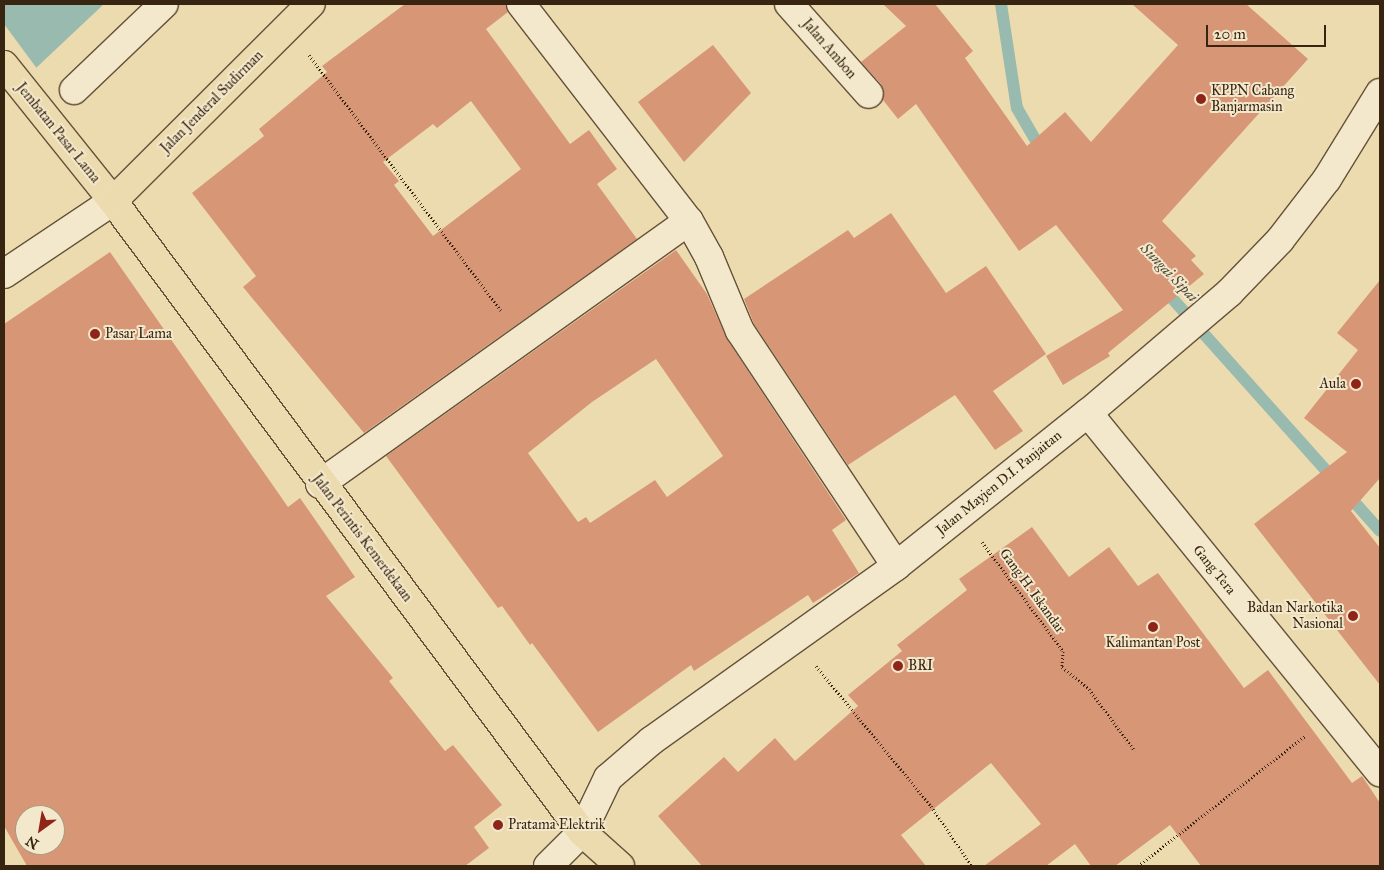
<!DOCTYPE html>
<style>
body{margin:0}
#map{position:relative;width:1384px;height:870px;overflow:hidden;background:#eddbb0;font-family:"IM FELL Great Primer",serif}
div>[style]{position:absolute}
.water>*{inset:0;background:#99bbaf}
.pier>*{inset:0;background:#eddbb0}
.stream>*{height:12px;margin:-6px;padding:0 6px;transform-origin:6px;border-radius:6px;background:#99bbaf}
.building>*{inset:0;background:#d79777}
.path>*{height:3px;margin-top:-1.5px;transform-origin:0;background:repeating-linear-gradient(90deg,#382511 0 1px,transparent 0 3.5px)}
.roads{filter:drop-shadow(1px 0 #655239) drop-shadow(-1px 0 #655239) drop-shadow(0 1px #655239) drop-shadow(0 -1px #655239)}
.pedestrian>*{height:28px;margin:-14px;padding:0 14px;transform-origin:14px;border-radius:14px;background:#f3e8cc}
.minor>*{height:28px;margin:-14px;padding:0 14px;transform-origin:14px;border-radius:14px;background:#f3e8cc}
.tertiary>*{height:28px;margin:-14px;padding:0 14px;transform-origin:14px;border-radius:14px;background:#f3e8cc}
.secondary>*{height:28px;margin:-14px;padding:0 14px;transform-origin:14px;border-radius:14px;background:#f3e8cc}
.primary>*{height:28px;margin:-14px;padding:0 14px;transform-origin:14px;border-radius:14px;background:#eddbb0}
.dots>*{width:14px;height:14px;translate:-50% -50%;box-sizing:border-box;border:2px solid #f3e8cc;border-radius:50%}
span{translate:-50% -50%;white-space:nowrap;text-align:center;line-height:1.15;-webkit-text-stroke:4px #f3e8cc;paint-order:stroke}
.street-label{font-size:14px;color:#382511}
.poi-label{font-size:14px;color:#382511}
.left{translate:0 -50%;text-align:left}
.right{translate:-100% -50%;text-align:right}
.water-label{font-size:15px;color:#504a38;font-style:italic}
.frame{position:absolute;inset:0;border:5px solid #382511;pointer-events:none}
.north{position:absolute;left:15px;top:805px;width:50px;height:50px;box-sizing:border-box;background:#f3e8cc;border:1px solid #a89a81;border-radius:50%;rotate:212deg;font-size:14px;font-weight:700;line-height:20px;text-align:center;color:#382511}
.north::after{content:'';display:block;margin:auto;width:18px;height:22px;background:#8f2418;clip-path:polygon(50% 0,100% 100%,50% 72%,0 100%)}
.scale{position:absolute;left:1206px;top:25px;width:120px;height:22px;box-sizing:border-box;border:2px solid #382511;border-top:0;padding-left:6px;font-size:15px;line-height:18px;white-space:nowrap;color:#382511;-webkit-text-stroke:4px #f3e8cc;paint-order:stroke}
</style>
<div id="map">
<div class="water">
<i style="clip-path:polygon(4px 4px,104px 4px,36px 68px,4px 94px)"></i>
</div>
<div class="pier">
<i style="clip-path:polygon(4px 24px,38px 70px,4px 96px)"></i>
</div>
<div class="stream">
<i style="left:1001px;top:4px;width:105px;rotate:81.3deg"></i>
<i style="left:1017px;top:108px;width:52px;rotate:60deg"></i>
<i style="left:1162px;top:287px;width:327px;rotate:48.2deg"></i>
</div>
<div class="building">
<i style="clip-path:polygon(evenodd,405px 4px,506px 4px,508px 12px,486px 29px,570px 144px,589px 130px,617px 169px,597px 184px,637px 239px,364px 433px,243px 287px,256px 276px,192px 193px,264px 136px,259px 129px,327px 72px,322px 66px,405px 4px,471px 101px,521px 169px,433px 236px,394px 185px,399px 181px,383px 162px,433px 124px,437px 128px,471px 101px)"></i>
<i style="clip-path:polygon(883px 4px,935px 4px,973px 51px,965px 58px,1027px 146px,1065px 112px,1091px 142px,1178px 45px,1132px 4px,1246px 4px,1308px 59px,1162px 221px,1196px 256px,1191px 260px,1204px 274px,1108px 353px,1110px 356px,1063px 385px,1046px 356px,1123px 310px,1056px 225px,1019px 251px,916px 104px,898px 119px,883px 100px,881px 84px,861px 62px,906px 26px)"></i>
<i style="clip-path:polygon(713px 45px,751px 93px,684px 162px,638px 102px)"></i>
<i style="clip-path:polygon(891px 213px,946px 293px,986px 266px,1046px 354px,993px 391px,1023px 431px,995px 450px,955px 395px,848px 465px,754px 324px,744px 299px,848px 230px,854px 238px)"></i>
<i style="clip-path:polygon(evenodd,676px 250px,707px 294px,727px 339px,846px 520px,832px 530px,859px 573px,813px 603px,808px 595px,694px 671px,691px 665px,598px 732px,532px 643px,530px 645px,502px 606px,498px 608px,386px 456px,676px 250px,656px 359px,723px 456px,667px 497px,655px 480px,590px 523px,586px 517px,578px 522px,528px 453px,592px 402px,656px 359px)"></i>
<i style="clip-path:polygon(evenodd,110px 252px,288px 507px,300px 498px,355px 577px,326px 596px,393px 678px,389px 681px,445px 751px,453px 745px,502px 805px,474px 827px,489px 848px,465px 866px,27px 866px,4px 826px,4px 324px,110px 252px,25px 815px,55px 815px,55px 845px,25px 845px,25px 815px)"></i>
<i style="clip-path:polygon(1380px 280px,1380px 478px,1351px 511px,1380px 548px,1380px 685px,1254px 524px,1347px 452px,1304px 418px,1358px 350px,1337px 333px)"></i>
<i style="clip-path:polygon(1032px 527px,1069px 577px,1109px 547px,1138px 586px,1158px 573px,1244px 688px,1268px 670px,1352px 783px,1362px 776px,1380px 803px,1380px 866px,1201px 866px,1170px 825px,1115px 866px,1091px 866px,1075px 844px,1046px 866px,984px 866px,1041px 824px,991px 763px,901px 835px,926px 866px,702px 866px,658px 816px,724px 757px,738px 772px,775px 738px,795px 761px,858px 706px,848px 695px,902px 651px,897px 645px,967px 590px,959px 579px)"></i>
</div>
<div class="path">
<i style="left:309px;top:55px;width:321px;rotate:53.1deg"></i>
<i style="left:982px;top:542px;width:136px;rotate:53.4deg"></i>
<i style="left:1063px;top:651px;width:16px;rotate:94deg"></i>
<i style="left:1062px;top:667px;width:35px;rotate:39deg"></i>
<i style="left:1089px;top:689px;width:77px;rotate:53.4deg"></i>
<i style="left:816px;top:666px;width:181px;rotate:50.6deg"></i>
<i style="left:931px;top:806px;width:73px;rotate:55.7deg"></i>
<i style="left:1138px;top:866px;width:212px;rotate:-37.9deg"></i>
</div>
<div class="roads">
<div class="pedestrian">
<i style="left:74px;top:90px;width:124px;rotate:-43.7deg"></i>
</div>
<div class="minor">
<i style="left:521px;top:4px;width:274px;rotate:52.3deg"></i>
<i style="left:689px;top:221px;width:41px;rotate:60.9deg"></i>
<i style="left:709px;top:257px;width:80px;rotate:67.3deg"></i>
<i style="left:740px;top:331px;width:282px;rotate:56.4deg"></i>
<i style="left:789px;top:4px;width:120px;rotate:48.4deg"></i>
<i style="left:1088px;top:413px;width:463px;rotate:50.9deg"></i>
<i style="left:320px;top:484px;width:453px;rotate:-35.5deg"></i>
</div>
<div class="tertiary">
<i style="left:4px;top:274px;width:131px;rotate:-33.8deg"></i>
</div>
<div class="secondary">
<i style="left:548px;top:866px;width:48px;rotate:-45deg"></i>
<i style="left:582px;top:832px;width:60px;rotate:-64.3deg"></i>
<i style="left:608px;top:778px;width:57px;rotate:-40.7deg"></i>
<i style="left:651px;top:741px;width:301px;rotate:-35.5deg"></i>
<i style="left:896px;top:566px;width:246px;rotate:-38.6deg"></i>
<i style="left:1088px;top:413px;width:185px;rotate:-40.4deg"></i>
<i style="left:1229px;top:293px;width:74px;rotate:-46.1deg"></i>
<i style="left:1280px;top:240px;width:77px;rotate:-52.4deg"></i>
<i style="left:1327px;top:179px;width:101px;rotate:-58.4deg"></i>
</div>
<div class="primary">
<i style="left:4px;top:65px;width:174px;rotate:51.3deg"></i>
<i style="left:113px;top:201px;width:786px;rotate:53.38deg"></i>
<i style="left:582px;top:832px;width:51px;rotate:41.8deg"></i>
<i style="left:113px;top:201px;width:279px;rotate:-44.9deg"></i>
</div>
</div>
<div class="dots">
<i style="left:1201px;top:99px;background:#8f2418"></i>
<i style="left:95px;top:334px;background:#8f2418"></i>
<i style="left:1356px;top:384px;background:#8f2418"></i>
<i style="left:1353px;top:616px;background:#8f2418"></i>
<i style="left:1153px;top:627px;background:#8f2418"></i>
<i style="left:898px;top:666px;background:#8f2418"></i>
<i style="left:498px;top:825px;background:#8f2418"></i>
</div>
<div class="street-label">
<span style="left:829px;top:49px;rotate:49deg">Jalan Ambon</span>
<span style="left:212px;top:102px;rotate:-45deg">Jalan Jenderal Sudirman</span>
<span style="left:58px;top:133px;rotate:51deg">Jembatan Pasar Lama</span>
<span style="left:999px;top:483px;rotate:-39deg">Jalan Mayjen D.I. Panjaitan</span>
<span style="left:362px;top:538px;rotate:53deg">Jalan Perintis Kemerdekaan</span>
<span style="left:1214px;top:570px;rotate:51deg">Gang Tera</span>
<span style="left:1032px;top:591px;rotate:54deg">Gang H. Iskandar</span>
</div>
<div class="poi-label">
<span class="left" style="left:1211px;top:99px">KPPN Cabang<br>Banjarmasin</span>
<span class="left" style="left:105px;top:334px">Pasar Lama</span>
<span class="right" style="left:1346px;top:384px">Aula</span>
<span class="right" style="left:1343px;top:616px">Badan Narkotika<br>Nasional</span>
<span style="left:1153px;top:643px">Kalimantan Post</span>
<span class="left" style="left:908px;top:666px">BRI</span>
<span class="left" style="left:508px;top:825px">Pratama Elektrik</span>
</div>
<div class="water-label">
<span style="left:1169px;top:273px;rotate:46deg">Sungai Sipai</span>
</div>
<div class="frame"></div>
<div class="north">N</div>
<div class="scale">20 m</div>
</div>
